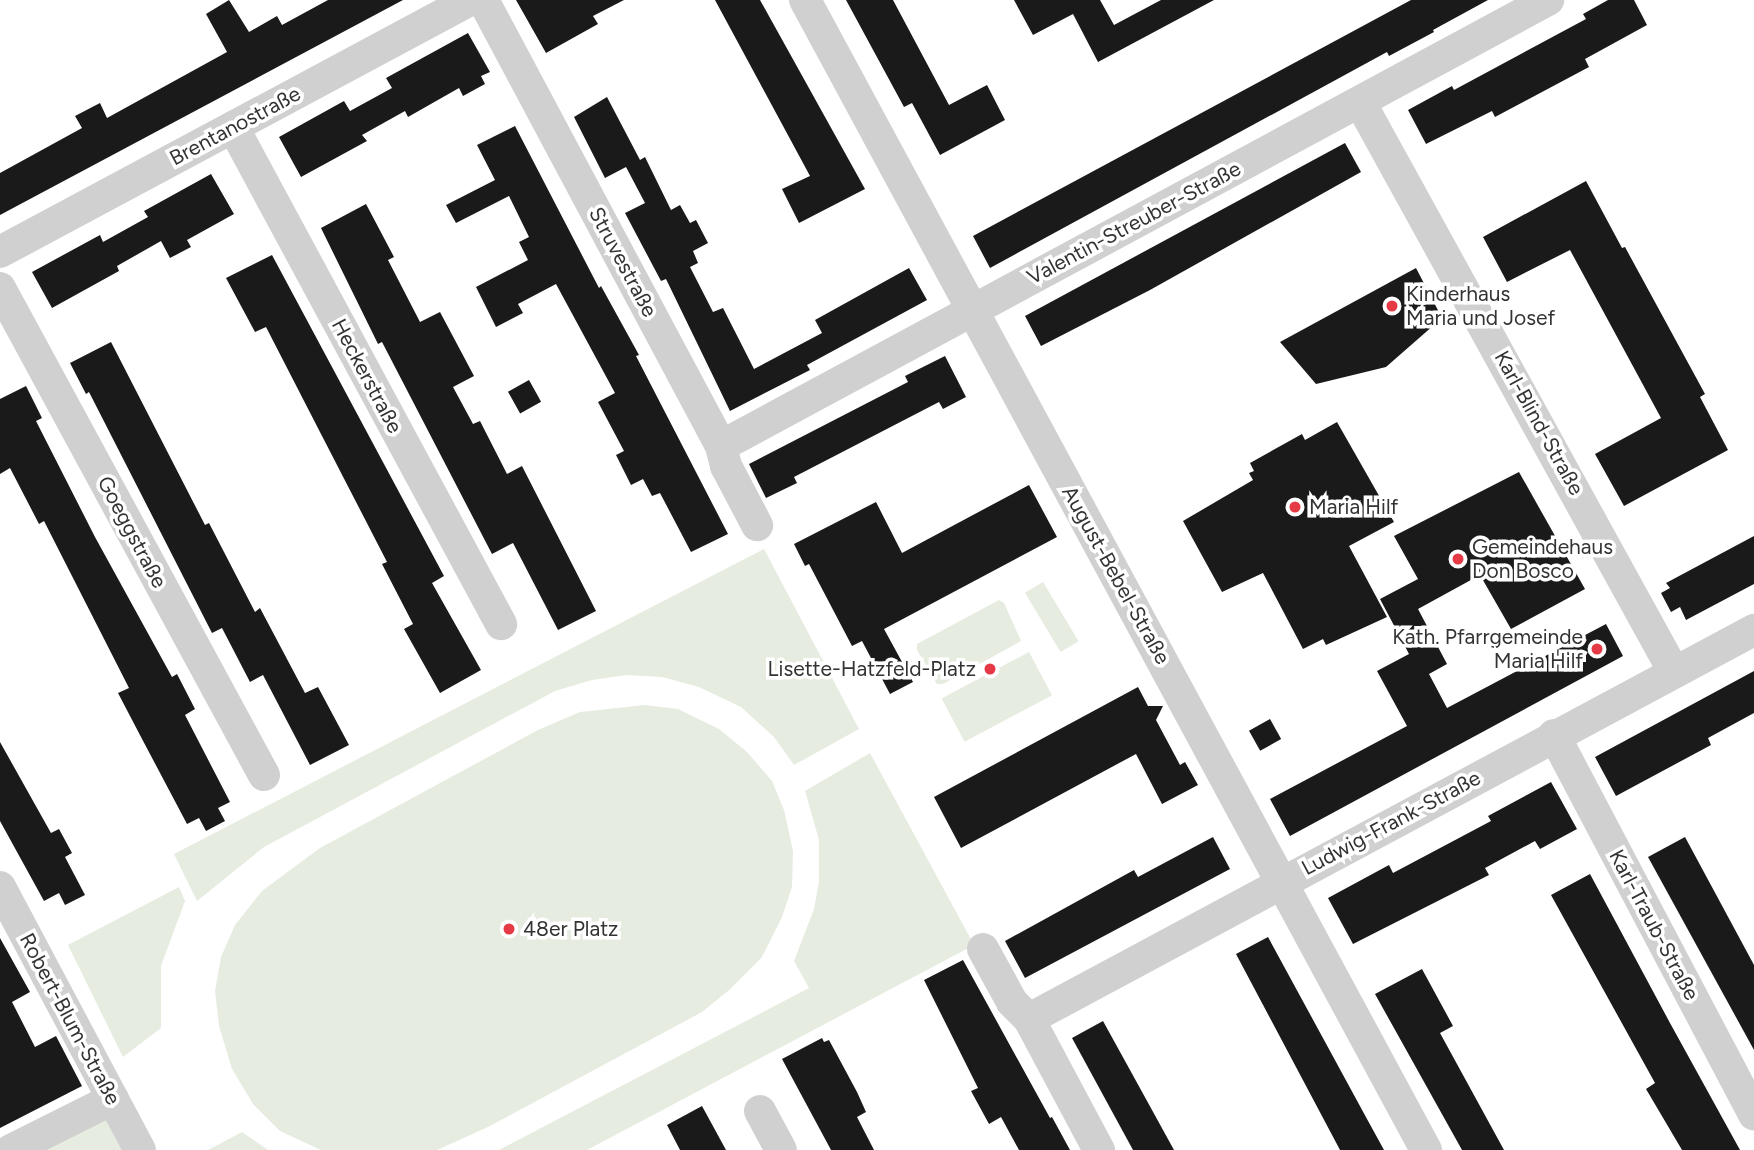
<!DOCTYPE html>
<meta charset="utf-8">
<style>
body{margin:0}
#map{position:relative;width:1754px;height:1150px;overflow:hidden;background:#fff;font-family:Figtree,sans-serif}
div>[style]{position:absolute}
.green>*{inset:0;background:#e6ecdf;transform-origin:0 0}
.building>*{inset:0;background:#1a1a1a;transform-origin:0 0}
.street>*{height:32px;margin:-16px;padding:0 16px;transform-origin:16px;border-radius:16px;background:#d0d0d0}
.dots>*{width:19px;height:19px;translate:-50% -50%;box-sizing:border-box;border:4px solid #fff;border-radius:50%}
span{translate:-50% -50%;white-space:nowrap;text-align:center;line-height:1.15;-webkit-text-stroke:7px #fff;paint-order:stroke}
.street-label{font-size:21px;color:#333}
.poi-label{font-size:21px;color:#333}
.left{translate:0 -50%;text-align:left}
.right{translate:-100% -50%;text-align:right}
</style>
<div id="map">
<div class="green">
<i style="clip-path:polygon(764px 549px,859px 729px,794px 765px,774px 737px,741px 707px,699px 687px,662px 677px,626px 675px,592px 680px,555px 691px,264px 847px,197px 901px,174px 854px)"></i>
<i style="left:1043px;top:582px;width:69px;height:21px;rotate:59deg"></i>
<i style="clip-path:polygon(999px 600px,1004px 603px,1021px 641px,943px 684px,937px 684px,917px 650px,917px 644px)"></i>
<i style="left:1029px;top:652px;width:49px;height:99px;rotate:62deg"></i>
<i style="clip-path:polygon(645px 705px,678px 709px,719px 729px,747px 752px,772px 781px,784px 810px,793px 851px,792px 887px,782px 917px,762px 957px,728px 991px,702px 1012px,488px 1127px,437px 1150px,321px 1150px,280px 1131px,253px 1104px,232px 1069px,219px 1026px,215px 991px,221px 957px,235px 925px,262px 891px,320px 848px,538px 730px,580px 712px)"></i>
<i style="clip-path:polygon(870px 753px,974px 945px,587px 1150px,499px 1150px,809px 988px,794px 961px,814px 909px,819px 881px,819px 840px,805px 791px)"></i>
<i style="clip-path:polygon(179px 887px,185px 901px,161px 966px,161px 1028px,123px 1057px,68px 945px)"></i>
<i style="clip-path:polygon(107px 1119px,123px 1150px,46px 1150px)"></i>
<i style="clip-path:polygon(242px 1132px,268px 1150px,208px 1150px)"></i>
</div>
<div class="building">
<i style="clip-path:polygon(229px 0,249px 32px,277px 16px,282px 25px,328px 0,403px 0,0 215px,0 173px,82px 128px,75px 116px,100px 103px,107px 118px,227px 52px,206px 14px)"></i>
<i style="clip-path:polygon(516px 0,624px 0,593px 16px,598px 24px,546px 53px)"></i>
<i style="clip-path:polygon(715px 0,760px 0,865px 189px,799px 223px,782px 189px,810px 176px)"></i>
<i style="clip-path:polygon(846px 0,893px 0,949px 105px,987px 85px,1005px 120px,940px 155px,912px 103px,904px 107px)"></i>
<i style="clip-path:polygon(1014px 0,1100px 0,1114px 25px,1161px 0,1214px 0,1098px 62px,1073px 14px,1033px 35px)"></i>
<i style="clip-path:polygon(1411px 0,1488px 0,1433px 30px,1434px 32px,1389px 56px,1387px 52px,990px 268px,973px 236px)"></i>
<i style="clip-path:polygon(1608px 0,1634px 0,1647px 25px,1585px 59px,1589px 67px,1527px 100px,1495px 117px,1492px 111px,1426px 144px,1408px 110px,1452px 86px,1454px 90px,1586px 19px,1583px 14px)"></i>
<i style="clip-path:polygon(468px 33px,490px 72px,481px 76px,485px 84px,463px 96px,459px 88px,408px 117px,405px 111px,362px 135px,367px 141px,301px 177px,279px 137px,344px 101px,350px 111px,392px 88px,386px 78px)"></i>
<i style="clip-path:polygon(607px 97px,640px 160px,645px 157px,671px 210px,680px 205px,690px 223px,696px 220px,708px 243px,693px 251px,698px 263px,690px 267px,713px 312px,723px 308px,754px 369px,822px 333px,815px 320px,909px 268px,927px 300px,807px 365px,810px 370px,730px 411px,666px 279px,661px 281px,625px 213px,645px 203px,626px 167px,605px 178px,574px 117px)"></i>
<i style="clip-path:polygon(515px 126px,599px 288px,601px 286px,639px 355px,636px 356px,728px 534px,691px 552px,660px 493px,652px 496px,643px 479px,631px 485px,616px 455px,624px 451px,598px 402px,615px 393px,556px 284px,518px 304px,523px 313px,496px 327px,476px 287px,528px 260px,519px 242px,529px 237px,509px 196px,456px 223px,446px 205px,495px 180px,477px 145px)"></i>
<i style="clip-path:polygon(1345px 143px,1361px 172px,1150px 290px,1041px 346px,1025px 316px)"></i>
<i style="clip-path:polygon(211px 174px,234px 214px,187px 240px,191px 247px,170px 258px,161px 241px,117px 266px,119px 271px,52px 308px,32px 272px,100px 235px,103px 242px,148px 217px,144px 211px)"></i>
<i style="clip-path:polygon(1586px 181px,1622px 248px,1625px 247px,1705px 394px,1700px 397px,1728px 450px,1624px 506px,1595px 454px,1661px 418px,1570px 250px,1507px 282px,1483px 237px)"></i>
<i style="clip-path:polygon(366px 204px,394px 257px,388px 260px,420px 322px,440px 312px,474px 376px,453px 387px,473px 424px,480px 421px,507px 474px,522px 466px,596px 611px,558px 630px,513px 543px,492px 554px,382px 342px,378px 344px,321px 228px)"></i>
<i style="clip-path:polygon(272px 255px,444px 576px,432px 583px,481px 670px,440px 693px,404px 629px,413px 624px,382px 564px,387px 562px,321px 434px,266px 327px,255px 332px,226px 278px)"></i>
<i style="clip-path:polygon(1416px 268px,1442px 318px,1386px 367px,1316px 384px,1280px 342px)"></i>
<i style="clip-path:polygon(111px 342px,205px 525px,209px 523px,255px 612px,260px 608px,305px 693px,318px 687px,349px 745px,310px 765px,263px 675px,250px 682px,222px 628px,212px 633px,89px 392px,86px 394px,70px 363px)"></i>
<i style="clip-path:polygon(945px 356px,966px 397px,943px 409px,939px 402px,794px 477px,797px 483px,766px 498px,749px 464px,908px 382px,905px 376px)"></i>
<i style="left:529px;top:380px;width:25px;height:24px;rotate:61deg"></i>
<i style="clip-path:polygon(26px 386px,42px 418px,36px 421px,95px 537px,172px 677px,177px 674px,195px 709px,185px 715px,230px 802px,218px 808px,225px 821px,206px 831px,199px 818px,187px 824px,141px 737px,118px 693px,129px 688px,44px 521px,39px 524px,10px 468px,0 474px,0 399px)"></i>
<i style="clip-path:polygon(1337px 422px,1394px 522px,1349px 546px,1387px 617px,1326px 645px,1323px 639px,1303px 649px,1263px 573px,1222px 592px,1183px 521px,1253px 480px,1249px 473px,1254px 471px,1250px 463px,1302px 434px,1305px 440px)"></i>
<i style="clip-path:polygon(1519px 472px,1585px 589px,1511px 629px,1480px 575px,1418px 609px,1447px 664px,1429px 674px,1447px 708px,1606px 624px,1623px 656px,1290px 836px,1270px 799px,1407px 726px,1377px 671px,1409px 654px,1380px 599px,1418px 579px,1394px 536px)"></i>
<i style="clip-path:polygon(1029px 485px,1057px 537px,884px 629px,913px 682px,890px 694px,862px 641px,852px 646px,809px 564px,805px 566px,794px 544px,876px 502px,902px 553px)"></i>
<i style="clip-path:polygon(1754px 536px,1754px 584px,1686px 620px,1680px 607px,1671px 612px,1661px 593px,1670px 588px,1666px 583px)"></i>
<i style="clip-path:polygon(1754px 671px,1754px 713px,1708px 738px,1711px 745px,1616px 796px,1595px 757px)"></i>
<i style="clip-path:polygon(1138px 687px,1148px 706px,1163px 706px,1156px 720px,1180px 765px,1185px 762px,1198px 785px,1162px 804px,1136px 754px,961px 848px,934px 797px)"></i>
<i style="left:1270px;top:719px;width:23px;height:24px;rotate:61deg"></i>
<i style="clip-path:polygon(0 742px,51px 833px,59px 829px,72px 853px,65px 857px,85px 895px,65px 905px,59px 893px,44px 901px,0 821px)"></i>
<i style="clip-path:polygon(1551px 782px,1577px 829px,1540px 849px,1535px 841px,1485px 868px,1489px 875px,1353px 944px,1328px 898px,1389px 865px,1393px 873px,1491px 821px,1488px 816px)"></i>
<i style="clip-path:polygon(1213px 837px,1230px 869px,1025px 978px,1005px 941px,1134px 870px,1138px 877px)"></i>
<i style="clip-path:polygon(1685px 837px,1754px 965px,1754px 1050px,1648px 857px)"></i>
<i style="clip-path:polygon(1590px 874px,1670px 1023px,1740px 1150px,1682px 1150px,1646px 1089px,1655px 1083px,1551px 895px)"></i>
<i style="clip-path:polygon(1268px 937px,1367px 1119px,1384px 1150px,1340px 1150px,1236px 954px)"></i>
<i style="clip-path:polygon(0 938px,30px 992px,12px 1002px,35px 1047px,56px 1036px,82px 1086px,0 1128px)"></i>
<i style="clip-path:polygon(963px 960px,1050px 1118px,1052px 1117px,1070px 1150px,1019px 1150px,1001px 1117px,989px 1124px,971px 1091px,978px 1088px,924px 980px)"></i>
<i style="clip-path:polygon(1422px 969px,1453px 1026px,1440px 1033px,1504px 1150px,1462px 1150px,1375px 994px)"></i>
<i style="clip-path:polygon(1103px 1021px,1141px 1090px,1174px 1150px,1133px 1150px,1072px 1038px)"></i>
<i style="clip-path:polygon(822px 1038px,824px 1042px,829px 1040px,857px 1092px,866px 1112px,857px 1117px,874px 1150px,831px 1150px,782px 1059px)"></i>
<i style="clip-path:polygon(702px 1106px,726px 1150px,680px 1150px,667px 1125px)"></i>
</div>
<div class="street">
<i style="left:483px;top:0;width:506px;rotate:61.91deg"></i>
<i style="left:721px;top:446px;width:21px;rotate:76deg"></i>
<i style="left:726px;top:466px;width:67px;rotate:62.3deg"></i>
<i style="left:805px;top:0;width:1307px;rotate:61.63deg"></i>
<i style="left:1360px;top:102px;width:651px;rotate:61.15deg"></i>
<i style="left:233px;top:127px;width:565px;rotate:61.66deg"></i>
<i style="left:0;top:252px;width:533px;rotate:-28.2deg"></i>
<i style="left:0;top:288px;width:554px;rotate:61.54deg"></i>
<i style="left:721px;top:446px;width:940px;rotate:-28.34deg"></i>
<i style="left:1554px;top:735px;width:429px;rotate:62.2deg"></i>
<i style="left:0;top:887px;width:298px;rotate:62deg"></i>
<i style="left:983px;top:949px;width:60px;rotate:61.3deg"></i>
<i style="left:1012px;top:1002px;width:24px;rotate:45deg"></i>
<i style="left:1029px;top:1019px;width:149px;rotate:61.9deg"></i>
<i style="left:1029px;top:1019px;width:823px;rotate:-28.22deg"></i>
<i style="left:760px;top:1111px;width:44px;rotate:61.7deg"></i>
<i style="left:11px;top:1150px;width:114px;rotate:-26.6deg"></i>
</div>
<div class="dots">
<i style="left:1392px;top:306px;background:#e63946"></i>
<i style="left:1295px;top:507px;background:#e63946"></i>
<i style="left:1458px;top:559px;background:#e63946"></i>
<i style="left:1597px;top:649px;background:#e63946"></i>
<i style="left:990px;top:669px;background:#e63946"></i>
<i style="left:509px;top:929px;background:#e63946"></i>
</div>
<div class="street-label">
<span style="left:235px;top:126px;rotate:-28deg">Brentanostraße</span>
<span style="left:1134px;top:223px;rotate:-28deg">Valentin-Streuber-Straße</span>
<span style="left:623px;top:262px;rotate:62deg">Struvestraße</span>
<span style="left:367px;top:376px;rotate:62deg">Heckerstraße</span>
<span style="left:1539px;top:423px;rotate:61deg">Karl-Blind-Straße</span>
<span style="left:132px;top:532px;rotate:62deg">Goeggstraße</span>
<span style="left:1116px;top:575px;rotate:61deg">August-Bebel-Straße</span>
<span style="left:1391px;top:823px;rotate:-28deg">Ludwig-Frank-Straße</span>
<span style="left:1654px;top:925px;rotate:62deg">Karl-Traub-Straße</span>
<span style="left:70px;top:1019px;rotate:62deg">Robert-Blum-Straße</span>
</div>
<div class="poi-label">
<span class="left" style="left:1406px;top:306px">Kinderhaus<br>Maria und Josef</span>
<span class="left" style="left:1309px;top:507px">Maria Hilf</span>
<span class="left" style="left:1472px;top:559px">Gemeindehaus<br>Don Bosco</span>
<span class="right" style="left:1583px;top:649px">Kath. Pfarrgemeinde<br>Maria Hilf</span>
<span class="right" style="left:976px;top:669px">Lisette-Hatzfeld-Platz</span>
<span class="left" style="left:523px;top:929px">48er Platz</span>
</div>
</div>
